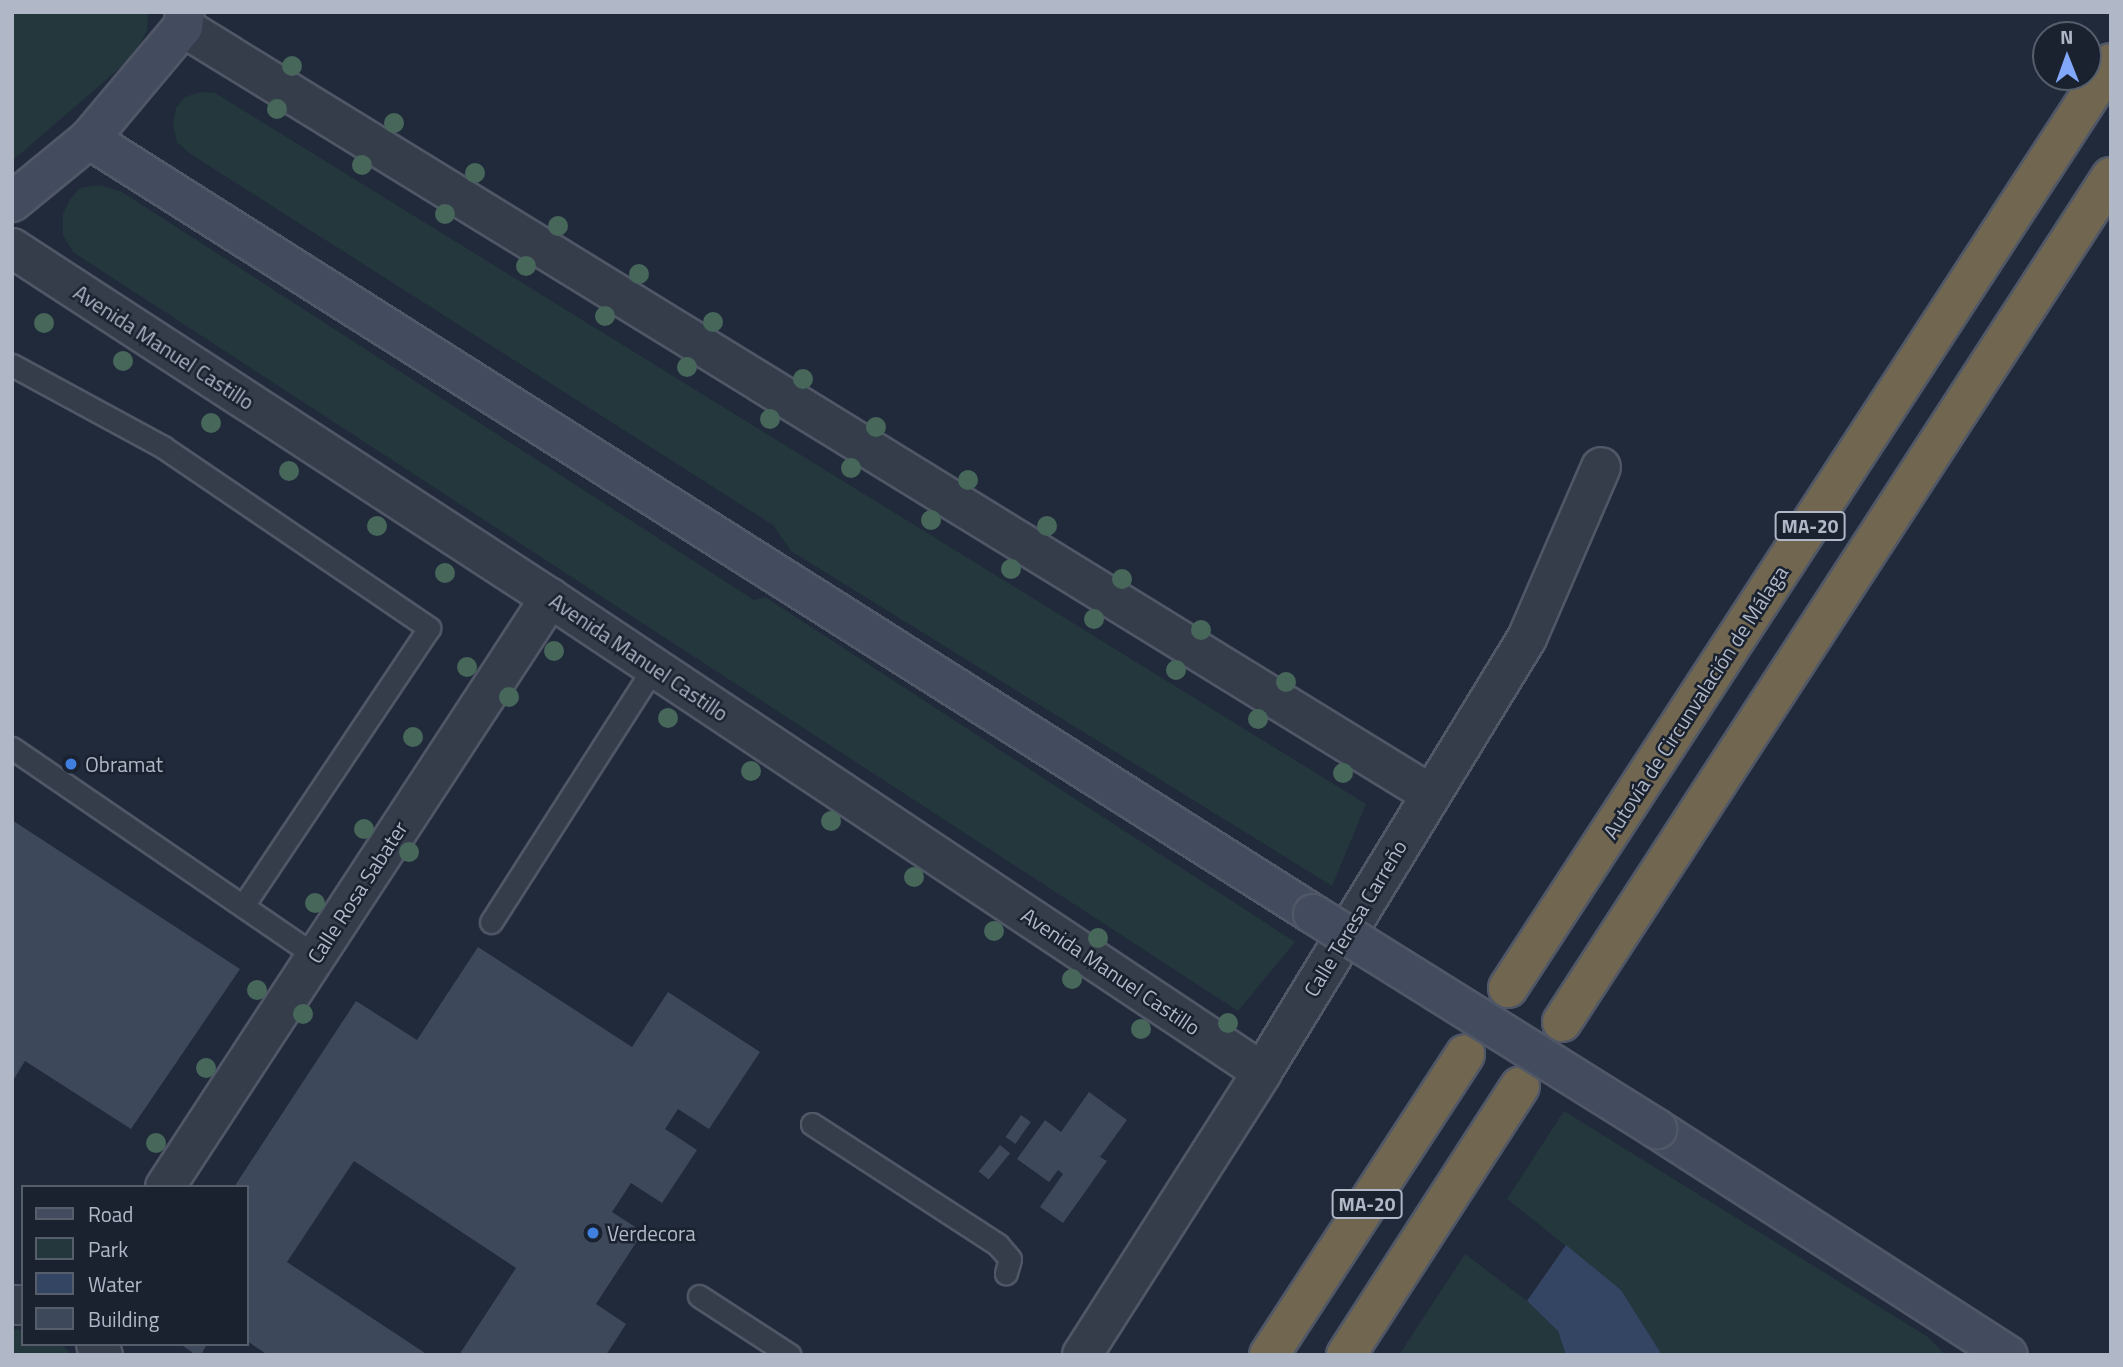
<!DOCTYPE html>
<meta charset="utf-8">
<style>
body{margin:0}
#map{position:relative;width:2123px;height:1367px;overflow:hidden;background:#212a3b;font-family:"Titillium Web",sans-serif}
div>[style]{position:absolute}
.green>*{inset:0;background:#23373c}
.water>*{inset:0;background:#344563}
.building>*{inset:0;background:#3d485b;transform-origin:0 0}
.roads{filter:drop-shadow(2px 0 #505766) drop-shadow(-2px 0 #505766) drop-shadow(0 2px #505766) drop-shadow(0 -2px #505766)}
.service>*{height:21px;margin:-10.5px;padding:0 10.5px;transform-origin:10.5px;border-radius:10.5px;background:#353d4b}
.minor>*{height:38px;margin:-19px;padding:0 19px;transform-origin:19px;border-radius:19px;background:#353d4b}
.secondary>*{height:38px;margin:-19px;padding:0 19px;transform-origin:19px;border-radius:19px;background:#434b5e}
.motorway>*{height:38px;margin:-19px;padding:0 19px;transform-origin:19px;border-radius:19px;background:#716751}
.bridges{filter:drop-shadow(2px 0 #505766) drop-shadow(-2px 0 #505766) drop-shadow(0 2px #505766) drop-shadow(0 -2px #505766)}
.secondary-bridge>*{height:38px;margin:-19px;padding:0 19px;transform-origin:19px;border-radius:19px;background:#434b5e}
.trees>*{width:20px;height:20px;margin:-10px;border-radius:50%;background:#47675b}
.dots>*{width:19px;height:19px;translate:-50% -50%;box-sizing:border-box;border:4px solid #1a2230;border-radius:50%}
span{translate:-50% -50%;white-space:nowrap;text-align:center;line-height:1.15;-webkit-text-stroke:5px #1a2230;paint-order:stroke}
.shield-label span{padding:2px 5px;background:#1a2230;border:2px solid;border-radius:5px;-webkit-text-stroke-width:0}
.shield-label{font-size:19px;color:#b0b7c7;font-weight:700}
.street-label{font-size:21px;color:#b0b7c7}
.poi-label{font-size:21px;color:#b0b7c7}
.left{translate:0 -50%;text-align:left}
.frame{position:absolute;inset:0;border:14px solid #b0b7c7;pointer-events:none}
.legend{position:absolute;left:21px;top:1185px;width:228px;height:161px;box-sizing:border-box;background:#1a2230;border:2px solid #565e6c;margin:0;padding:9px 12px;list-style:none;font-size:21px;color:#b0b7c7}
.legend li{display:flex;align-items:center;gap:14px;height:35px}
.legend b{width:35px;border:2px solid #565e6c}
.north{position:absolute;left:2032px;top:21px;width:70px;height:70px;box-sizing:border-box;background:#1a2230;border:2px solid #565e6c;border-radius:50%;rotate:359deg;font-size:19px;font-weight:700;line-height:28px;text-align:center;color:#b0b7c7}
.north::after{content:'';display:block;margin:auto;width:24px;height:32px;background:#81a8fb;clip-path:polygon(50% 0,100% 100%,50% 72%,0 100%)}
</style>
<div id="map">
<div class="green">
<i style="clip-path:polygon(12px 12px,148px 12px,147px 30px,135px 55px,12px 161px)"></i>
<i style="clip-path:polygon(201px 92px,215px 93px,1366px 804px,1332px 886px,791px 551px,773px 525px,189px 153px,177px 142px,173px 125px,176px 108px,185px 97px)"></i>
<i style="clip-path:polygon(100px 185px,122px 192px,754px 600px,765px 597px,1295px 942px,1238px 1011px,73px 252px,63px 235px,63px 214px,70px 199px,80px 188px)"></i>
<i style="clip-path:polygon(1564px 1111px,1928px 1337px,1945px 1355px,1662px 1355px,1621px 1290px,1507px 1199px)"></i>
<i style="clip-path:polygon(1465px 1254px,1527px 1301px,1558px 1331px,1566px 1355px,1399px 1355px)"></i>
<i style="clip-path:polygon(12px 1329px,23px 1330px,23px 1344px,61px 1344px,72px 1355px,12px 1355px)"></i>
</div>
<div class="water">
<i style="clip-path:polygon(1566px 1245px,1621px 1290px,1662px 1355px,1566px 1355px,1558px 1331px,1527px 1301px)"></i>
</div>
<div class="building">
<i style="clip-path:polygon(12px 820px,240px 969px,131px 1129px,25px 1061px,12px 1082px)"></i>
<i style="clip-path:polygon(478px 947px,632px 1047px,668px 992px,760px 1052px,709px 1129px,678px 1109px,665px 1129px,697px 1150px,662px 1203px,631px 1183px,612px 1212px,643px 1232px,596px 1304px,626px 1324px,606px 1355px,459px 1355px,516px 1268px,354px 1161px,287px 1262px,428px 1355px,268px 1355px,247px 1341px,247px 1187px,234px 1187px,356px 1001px,417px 1040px)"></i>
<i style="clip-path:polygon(1089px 1092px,1127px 1120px,1100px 1157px,1107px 1161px,1063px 1223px,1040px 1207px,1063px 1174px,1058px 1170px,1049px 1182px,1017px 1159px,1045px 1120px,1061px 1132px)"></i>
<i style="left:1021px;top:1115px;width:12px;height:27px;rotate:35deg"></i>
<i style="left:1000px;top:1145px;width:13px;height:34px;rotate:39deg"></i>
<i style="clip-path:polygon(180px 1344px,204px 1344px,206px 1346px,201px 1355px,196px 1355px)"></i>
</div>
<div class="roads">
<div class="service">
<i style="left:12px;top:365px;width:172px;rotate:28.5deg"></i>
<i style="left:163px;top:447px;width:322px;rotate:34.2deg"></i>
<i style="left:429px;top:628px;width:334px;rotate:123.8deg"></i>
<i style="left:12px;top:748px;width:368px;rotate:34.4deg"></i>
<i style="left:491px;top:922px;width:303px;rotate:-57.4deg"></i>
<i style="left:812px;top:1124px;width:222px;rotate:33deg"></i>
<i style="left:998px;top:1245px;width:18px;rotate:49deg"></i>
<i style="left:1010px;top:1259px;width:15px;rotate:106deg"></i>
<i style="left:699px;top:1296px;width:108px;rotate:33deg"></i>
</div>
<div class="minor">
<i style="left:183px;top:27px;width:1464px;rotate:31.59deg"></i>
<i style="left:12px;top:248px;width:642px;rotate:33.05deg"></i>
<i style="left:550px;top:598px;width:855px;rotate:33.65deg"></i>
<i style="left:165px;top:1187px;width:704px;rotate:-56.83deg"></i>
<i style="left:12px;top:1305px;width:11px"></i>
<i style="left:96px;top:1344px;width:13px;rotate:58deg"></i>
<i style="left:1082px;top:1355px;width:335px;rotate:-57.5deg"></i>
<i style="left:1262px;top:1072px;width:509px;rotate:-58.59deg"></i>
<i style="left:1527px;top:638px;width:186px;rotate:-66.6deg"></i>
</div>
<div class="secondary">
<i style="left:89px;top:139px;width:1449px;rotate:32.34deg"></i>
<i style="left:12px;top:202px;width:99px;rotate:-39.3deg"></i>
<i style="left:89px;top:139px;width:146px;rotate:-50deg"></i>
<i style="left:183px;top:27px;width:15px;rotate:-82deg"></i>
<i style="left:1657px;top:1129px;width:417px;rotate:32.8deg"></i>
</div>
<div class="motorway">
<i style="left:1508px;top:988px;width:1104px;rotate:-56.9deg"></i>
<i style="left:1562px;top:1022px;width:1008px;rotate:-56.99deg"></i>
<i style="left:1269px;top:1355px;width:359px;rotate:-56.9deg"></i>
<i style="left:1346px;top:1355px;width:320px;rotate:-57.1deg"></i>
</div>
</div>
<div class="bridges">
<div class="secondary-bridge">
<i style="left:1313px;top:914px;width:406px;rotate:32deg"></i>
</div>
</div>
<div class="trees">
<i style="left:292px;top:66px"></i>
<i style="left:277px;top:109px"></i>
<i style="left:394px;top:123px"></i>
<i style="left:362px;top:165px"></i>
<i style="left:475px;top:173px"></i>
<i style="left:445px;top:214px"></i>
<i style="left:558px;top:226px"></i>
<i style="left:526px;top:266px"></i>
<i style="left:639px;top:274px"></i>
<i style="left:605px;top:316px"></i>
<i style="left:713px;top:322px"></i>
<i style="left:44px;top:323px"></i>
<i style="left:123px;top:361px"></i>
<i style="left:687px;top:367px"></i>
<i style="left:803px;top:379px"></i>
<i style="left:770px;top:419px"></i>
<i style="left:211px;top:423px"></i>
<i style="left:876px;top:427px"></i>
<i style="left:851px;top:468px"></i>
<i style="left:289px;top:471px"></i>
<i style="left:968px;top:480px"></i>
<i style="left:931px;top:520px"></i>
<i style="left:377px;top:526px"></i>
<i style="left:1047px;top:526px"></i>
<i style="left:1011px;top:569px"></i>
<i style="left:445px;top:573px"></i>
<i style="left:1122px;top:579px"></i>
<i style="left:1094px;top:619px"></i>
<i style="left:1201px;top:630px"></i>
<i style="left:554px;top:651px"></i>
<i style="left:467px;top:667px"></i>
<i style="left:1176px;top:670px"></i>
<i style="left:1286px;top:682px"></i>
<i style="left:509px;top:697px"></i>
<i style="left:668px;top:718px"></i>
<i style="left:1258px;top:719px"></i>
<i style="left:413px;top:737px"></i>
<i style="left:751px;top:771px"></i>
<i style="left:1343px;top:773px"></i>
<i style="left:831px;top:821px"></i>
<i style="left:364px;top:829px"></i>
<i style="left:409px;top:852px"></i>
<i style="left:914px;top:877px"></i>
<i style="left:315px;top:903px"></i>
<i style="left:994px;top:931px"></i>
<i style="left:1098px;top:938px"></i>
<i style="left:1072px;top:979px"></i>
<i style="left:257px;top:990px"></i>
<i style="left:303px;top:1014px"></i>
<i style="left:1228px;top:1023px"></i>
<i style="left:1141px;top:1029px"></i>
<i style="left:206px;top:1068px"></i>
<i style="left:156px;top:1143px"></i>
</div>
<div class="dots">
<i style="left:71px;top:764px;background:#3f7fe0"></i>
<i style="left:593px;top:1233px;background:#3f7fe0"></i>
</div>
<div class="shield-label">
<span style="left:1810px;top:526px">MA-20</span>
<span style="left:1367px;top:1204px">MA-20</span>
</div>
<div class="street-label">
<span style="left:164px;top:347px;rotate:33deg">Avenida Manuel Castillo</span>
<span style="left:639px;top:657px;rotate:34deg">Avenida Manuel Castillo</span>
<span style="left:1695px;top:702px;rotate:-57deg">Autovía de Circunvalación de Málaga</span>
<span style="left:357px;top:892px;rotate:-57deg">Calle Rosa Sabater</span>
<span style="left:1355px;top:918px;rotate:-59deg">Calle Teresa Carreño</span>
<span style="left:1111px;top:971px;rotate:34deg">Avenida Manuel Castillo</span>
</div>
<div class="poi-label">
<span class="left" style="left:85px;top:764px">Obramat</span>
<span class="left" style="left:607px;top:1233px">Verdecora</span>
</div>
<div class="frame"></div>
<ul class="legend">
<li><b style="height:9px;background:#434b5e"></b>Road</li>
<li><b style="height:19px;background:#23373c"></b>Park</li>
<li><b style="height:19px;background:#344563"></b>Water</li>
<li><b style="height:19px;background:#3d485b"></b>Building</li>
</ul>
<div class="north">N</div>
</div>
